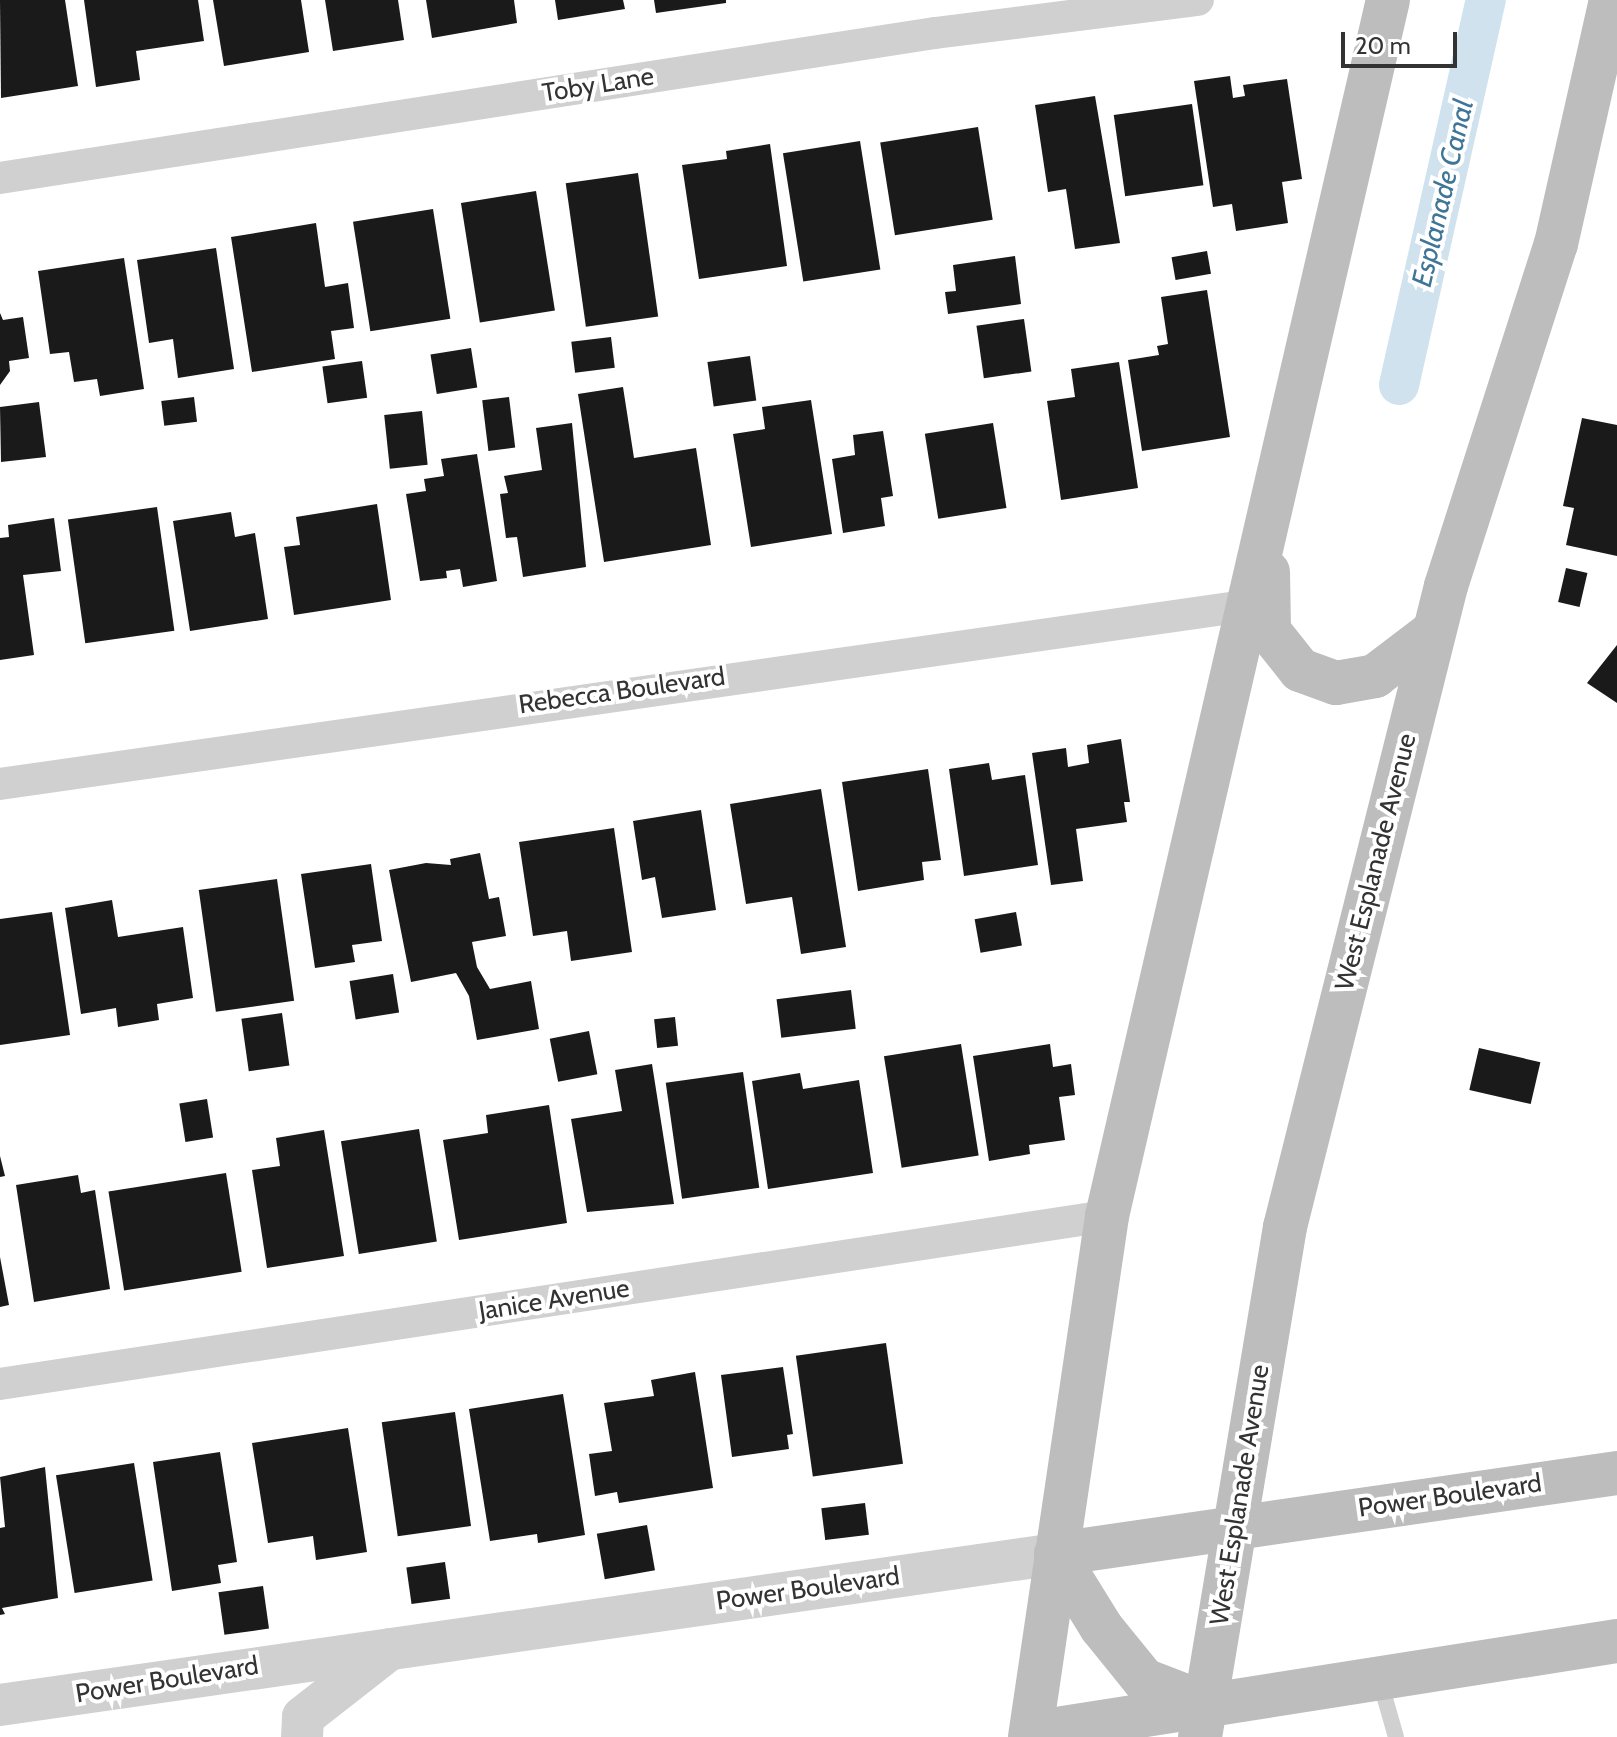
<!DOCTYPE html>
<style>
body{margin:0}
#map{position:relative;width:1617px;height:1737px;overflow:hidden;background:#fff;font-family:Cabin,sans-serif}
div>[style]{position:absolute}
.canal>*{height:40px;margin:-20px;padding:0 20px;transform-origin:20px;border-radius:20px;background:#cfe2ee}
.building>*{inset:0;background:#1a1a1a;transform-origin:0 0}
.service>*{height:16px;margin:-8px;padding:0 8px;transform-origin:8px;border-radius:8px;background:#d0d0d0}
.minor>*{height:32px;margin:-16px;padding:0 16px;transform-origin:16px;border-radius:16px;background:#d0d0d0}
.tertiary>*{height:42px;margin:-21px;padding:0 21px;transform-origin:21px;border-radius:21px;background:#d0d0d0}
.secondary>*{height:44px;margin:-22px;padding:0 22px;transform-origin:22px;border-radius:22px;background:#bdbdbd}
span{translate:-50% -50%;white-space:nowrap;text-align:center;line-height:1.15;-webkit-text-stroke:8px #fff;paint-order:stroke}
.street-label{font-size:26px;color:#333}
.water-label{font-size:28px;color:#3f7597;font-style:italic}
.scale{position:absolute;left:1341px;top:32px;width:116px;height:36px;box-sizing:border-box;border:4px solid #333;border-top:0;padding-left:10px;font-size:24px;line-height:28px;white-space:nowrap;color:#333;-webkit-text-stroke:6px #fff;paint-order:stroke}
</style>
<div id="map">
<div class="canal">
<i style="left:1399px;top:385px;width:395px;rotate:-77.3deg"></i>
</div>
<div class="building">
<i style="clip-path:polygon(0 0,65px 0,78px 86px,1px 98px)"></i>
<i style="clip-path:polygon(84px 0,198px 0,204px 41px,136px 51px,140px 80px,96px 87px)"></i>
<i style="clip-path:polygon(213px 0,301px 0,309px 52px,224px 66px)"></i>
<i style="clip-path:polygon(325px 0,398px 0,404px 40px,333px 51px)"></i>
<i style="clip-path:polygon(426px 0,514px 0,517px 23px,432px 38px)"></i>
<i style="clip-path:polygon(555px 0,623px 0,625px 9px,558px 20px)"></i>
<i style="clip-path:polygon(654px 0,726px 0,726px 3px,656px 13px)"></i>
<i style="clip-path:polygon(1230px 76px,1233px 98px,1245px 96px,1243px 85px,1287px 79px,1302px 179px,1282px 182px,1288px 223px,1236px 231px,1232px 204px,1213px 207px,1194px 81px)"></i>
<i style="clip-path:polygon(1095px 96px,1120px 243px,1075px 249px,1066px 189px,1048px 192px,1035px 105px)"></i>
<i style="left:1192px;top:104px;width:82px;height:79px;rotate:82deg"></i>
<i style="left:978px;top:127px;width:94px;height:99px;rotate:81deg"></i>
<i style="left:860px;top:141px;width:130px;height:78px;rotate:81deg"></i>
<i style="clip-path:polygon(770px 144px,787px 266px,699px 279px,682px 165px,727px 159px,726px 151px)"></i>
<i style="left:638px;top:173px;width:145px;height:73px;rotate:82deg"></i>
<i style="left:536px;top:191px;width:121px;height:76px;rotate:81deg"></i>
<i style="left:433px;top:209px;width:111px;height:81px;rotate:81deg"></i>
<i style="clip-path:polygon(316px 223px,325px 287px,348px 283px,354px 328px,331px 331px,335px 359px,252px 372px,231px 237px)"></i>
<i style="clip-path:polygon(216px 248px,234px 369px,178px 378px,173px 339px,149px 343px,137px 260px)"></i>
<i style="left:1207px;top:251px;width:23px;height:36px;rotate:80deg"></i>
<i style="clip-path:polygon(1015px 256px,1021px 304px,948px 314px,945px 292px,956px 291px,953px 265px)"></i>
<i style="clip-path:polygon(124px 258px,144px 389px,100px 396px,97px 379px,74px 382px,69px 352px,50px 354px,38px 271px)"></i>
<i style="clip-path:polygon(1207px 290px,1230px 437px,1142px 451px,1128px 360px,1159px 355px,1157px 346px,1168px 344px,1161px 297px)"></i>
<i style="clip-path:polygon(0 313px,3px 320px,23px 317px,29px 358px,9px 361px,10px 371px,0 385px)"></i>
<i style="left:1024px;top:319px;width:53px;height:48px;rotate:82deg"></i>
<i style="left:611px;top:337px;width:31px;height:40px;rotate:83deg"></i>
<i style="left:471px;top:348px;width:40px;height:41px;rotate:81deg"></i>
<i style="left:750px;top:356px;width:45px;height:43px;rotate:82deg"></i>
<i style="left:362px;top:361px;width:37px;height:40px;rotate:82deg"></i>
<i style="clip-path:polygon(1119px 362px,1138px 488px,1061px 500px,1047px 401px,1075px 397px,1071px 369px)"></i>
<i style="clip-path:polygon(623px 387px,634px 458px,696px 448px,711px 545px,604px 562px,578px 394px)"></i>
<i style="left:194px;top:397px;width:25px;height:33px;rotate:83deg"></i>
<i style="left:509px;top:397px;width:51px;height:27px;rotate:83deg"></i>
<i style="clip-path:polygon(811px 400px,832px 534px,751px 547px,733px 434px,765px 429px,762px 407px)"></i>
<i style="clip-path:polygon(39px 402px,46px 457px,1px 462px,0 407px)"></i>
<i style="left:422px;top:411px;width:54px;height:38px;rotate:84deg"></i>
<i style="clip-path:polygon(1582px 418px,1617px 425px,1617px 556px,1566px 545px,1574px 508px,1563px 506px)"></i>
<i style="clip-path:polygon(572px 423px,586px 567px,523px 577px,517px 537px,506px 538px,500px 494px,508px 493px,504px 476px,542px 470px,536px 428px)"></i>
<i style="left:993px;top:423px;width:86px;height:69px;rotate:81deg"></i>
<i style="clip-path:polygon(883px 431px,893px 496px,881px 498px,885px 526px,843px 533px,832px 459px,855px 455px,853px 435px)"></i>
<i style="clip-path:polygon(477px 454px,497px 581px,463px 587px,460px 569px,446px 571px,447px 578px,420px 581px,406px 494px,426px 491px,424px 479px,444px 476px,441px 459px)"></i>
<i style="clip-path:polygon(377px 504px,391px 600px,294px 615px,284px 547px,300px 545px,296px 517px)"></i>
<i style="left:157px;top:507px;width:125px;height:90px;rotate:82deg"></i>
<i style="clip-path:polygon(231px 512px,235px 537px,255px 533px,268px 619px,190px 631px,173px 521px)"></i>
<i style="clip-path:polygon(54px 518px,61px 571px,23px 575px,34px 655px,0 660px,0 538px,9px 537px,8px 525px)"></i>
<i style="left:1566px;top:568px;width:22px;height:35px;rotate:13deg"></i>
<i style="clip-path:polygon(1617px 645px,1617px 703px,1587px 683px)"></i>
<i style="clip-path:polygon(1121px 739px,1130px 802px,1124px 802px,1127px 822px,1076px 829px,1083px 881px,1051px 885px,1032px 753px,1066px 748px,1068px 767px,1089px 763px,1087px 745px)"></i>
<i style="clip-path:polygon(989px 763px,992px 780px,1025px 775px,1038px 865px,964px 876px,949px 769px)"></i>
<i style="clip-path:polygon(928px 769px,941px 860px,922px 862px,924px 880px,858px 891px,842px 782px)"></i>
<i style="clip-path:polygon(821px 789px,846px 947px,801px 954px,792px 897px,746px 904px,730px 804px)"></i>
<i style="clip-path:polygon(701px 810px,716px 910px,662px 918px,655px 877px,642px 880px,633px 821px)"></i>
<i style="clip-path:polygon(614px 828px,632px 952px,571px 961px,567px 931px,533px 936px,519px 842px)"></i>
<i style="clip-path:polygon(480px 853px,489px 899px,499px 897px,506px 936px,472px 942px,477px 967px,490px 989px,531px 981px,539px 1029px,477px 1040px,469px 996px,456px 973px,411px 982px,389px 870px,426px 863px,451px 865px,450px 859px)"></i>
<i style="clip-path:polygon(371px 864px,382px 941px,352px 945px,355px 962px,315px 968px,301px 874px)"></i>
<i style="left:277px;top:879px;width:123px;height:79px;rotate:82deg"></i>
<i style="clip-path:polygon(112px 900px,118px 937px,183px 927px,193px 998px,157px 1004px,159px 1020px,118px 1027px,116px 1008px,81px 1014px,65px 908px)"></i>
<i style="clip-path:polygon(52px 912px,70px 1035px,0 1045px,0 919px)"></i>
<i style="left:1016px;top:912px;width:34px;height:42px;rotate:80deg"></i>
<i style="left:393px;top:974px;width:39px;height:44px;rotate:81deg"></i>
<i style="left:851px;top:990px;width:39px;height:75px;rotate:83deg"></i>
<i style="left:282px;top:1013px;width:53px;height:41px;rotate:82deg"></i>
<i style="left:675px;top:1017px;width:29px;height:21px;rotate:84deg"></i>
<i style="left:589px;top:1031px;width:44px;height:40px;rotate:79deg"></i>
<i style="left:961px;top:1044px;width:113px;height:78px;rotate:81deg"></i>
<i style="clip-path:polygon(1050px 1044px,1053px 1067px,1071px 1064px,1075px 1095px,1059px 1097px,1065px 1140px,1029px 1145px,1030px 1154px,989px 1161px,973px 1056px)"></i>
<i style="left:1479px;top:1048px;width:63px;height:43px;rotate:13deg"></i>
<i style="clip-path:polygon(652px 1064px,674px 1204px,587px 1212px,571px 1119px,622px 1111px,615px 1070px)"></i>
<i style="left:743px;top:1072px;width:117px;height:78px;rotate:82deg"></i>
<i style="clip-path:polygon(800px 1073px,803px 1089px,859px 1080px,873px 1173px,768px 1189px,752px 1081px)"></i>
<i style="left:207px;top:1099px;width:39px;height:28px;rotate:81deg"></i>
<i style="clip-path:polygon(549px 1105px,567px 1223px,459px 1240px,443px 1140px,488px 1133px,486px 1115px)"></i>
<i style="left:419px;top:1129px;width:114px;height:79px;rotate:81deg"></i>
<i style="clip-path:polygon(324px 1130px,344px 1256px,267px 1268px,252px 1170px,280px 1166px,276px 1138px)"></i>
<i style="clip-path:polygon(0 1156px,5px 1176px,0 1177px)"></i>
<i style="left:226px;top:1173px;width:100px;height:119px;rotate:81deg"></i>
<i style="clip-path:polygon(78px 1175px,81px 1193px,95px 1190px,110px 1289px,34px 1302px,16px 1185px)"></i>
<i style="clip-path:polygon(0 1257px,9px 1305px,0 1307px)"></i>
<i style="left:886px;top:1343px;width:122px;height:91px;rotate:82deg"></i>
<i style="clip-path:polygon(783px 1367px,793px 1434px,787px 1435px,789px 1449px,732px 1457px,721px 1375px)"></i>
<i style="clip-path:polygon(695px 1372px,713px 1488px,619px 1503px,617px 1492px,595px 1496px,589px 1454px,612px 1451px,604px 1403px,654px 1396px,651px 1380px)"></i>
<i style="clip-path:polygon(563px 1394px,585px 1535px,538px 1543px,537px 1534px,490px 1541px,469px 1409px)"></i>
<i style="left:455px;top:1412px;width:115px;height:74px;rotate:82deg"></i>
<i style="clip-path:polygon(348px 1428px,367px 1552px,316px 1560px,313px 1536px,268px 1543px,252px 1443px)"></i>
<i style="clip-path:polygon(220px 1452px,237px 1562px,218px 1565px,221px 1583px,172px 1591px,153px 1462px)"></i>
<i style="left:134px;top:1463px;width:119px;height:79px;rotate:81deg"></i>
<i style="clip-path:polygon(45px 1467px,58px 1598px,2px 1608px,5px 1614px,0 1615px,0 1528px,5px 1527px,0 1477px)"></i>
<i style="left:865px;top:1503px;width:32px;height:44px;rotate:83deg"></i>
<i style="left:647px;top:1525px;width:46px;height:51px;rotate:80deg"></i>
<i style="left:445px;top:1562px;width:37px;height:39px;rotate:82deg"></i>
<i style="left:263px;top:1586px;width:43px;height:45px;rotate:82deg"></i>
</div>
<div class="service">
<i style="left:1380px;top:1681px;width:58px;rotate:74.1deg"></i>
</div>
<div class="minor">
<i style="left:0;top:178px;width:946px;rotate:-8.82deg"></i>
<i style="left:935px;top:33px;width:265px;rotate:-7.2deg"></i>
<i style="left:0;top:784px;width:1258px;rotate:-8.14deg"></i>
<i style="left:0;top:1384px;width:1120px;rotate:-8.63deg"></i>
</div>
<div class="tertiary">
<i style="left:0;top:1705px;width:1067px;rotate:-8.14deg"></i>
<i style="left:302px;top:1737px;width:20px;rotate:-87deg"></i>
<i style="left:303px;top:1717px;width:110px;rotate:-38deg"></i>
</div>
<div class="secondary">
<i style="left:1268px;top:572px;width:59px;rotate:89deg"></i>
<i style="left:1269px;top:631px;width:50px;rotate:51.5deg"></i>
<i style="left:1300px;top:670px;width:38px;rotate:20deg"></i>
<i style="left:1336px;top:683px;width:40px;rotate:-10deg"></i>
<i style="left:1375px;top:676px;width:74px;rotate:-37.3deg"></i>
<i style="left:1056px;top:1554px;width:567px;rotate:-8.22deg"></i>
<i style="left:1056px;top:1554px;width:86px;rotate:58.3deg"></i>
<i style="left:1101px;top:1627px;width:68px;rotate:50.9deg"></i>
<i style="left:1144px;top:1680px;width:64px;rotate:21deg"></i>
<i style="left:1031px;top:1733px;width:593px;rotate:-8.92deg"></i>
<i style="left:1030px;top:1737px;width:527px;rotate:-81.59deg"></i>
<i style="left:1107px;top:1216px;width:1248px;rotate:-76.99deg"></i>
<i style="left:1200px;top:1737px;width:517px;rotate:-80.54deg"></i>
<i style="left:1285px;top:1227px;width:661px;rotate:-75.9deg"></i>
<i style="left:1446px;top:586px;width:359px;rotate:-72.2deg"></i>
<i style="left:1556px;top:244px;width:250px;rotate:-77.3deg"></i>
</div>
<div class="street-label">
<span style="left:598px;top:85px;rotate:-9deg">Toby Lane</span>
<span style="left:622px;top:691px;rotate:-8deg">Rebecca Boulevard</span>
<span style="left:1376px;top:862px;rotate:-76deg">West Esplanade Avenue</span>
<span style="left:554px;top:1300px;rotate:-9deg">Janice Avenue</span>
<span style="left:1240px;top:1495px;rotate:-81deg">West Esplanade Avenue</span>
<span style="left:1450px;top:1496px;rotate:-8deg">Power Boulevard</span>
<span style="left:808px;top:1589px;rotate:-8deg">Power Boulevard</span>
<span style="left:167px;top:1680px;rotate:-9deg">Power Boulevard</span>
</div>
<div class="water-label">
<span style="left:1442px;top:193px;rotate:-77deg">Esplanade Canal</span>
</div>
<div class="scale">20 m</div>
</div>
